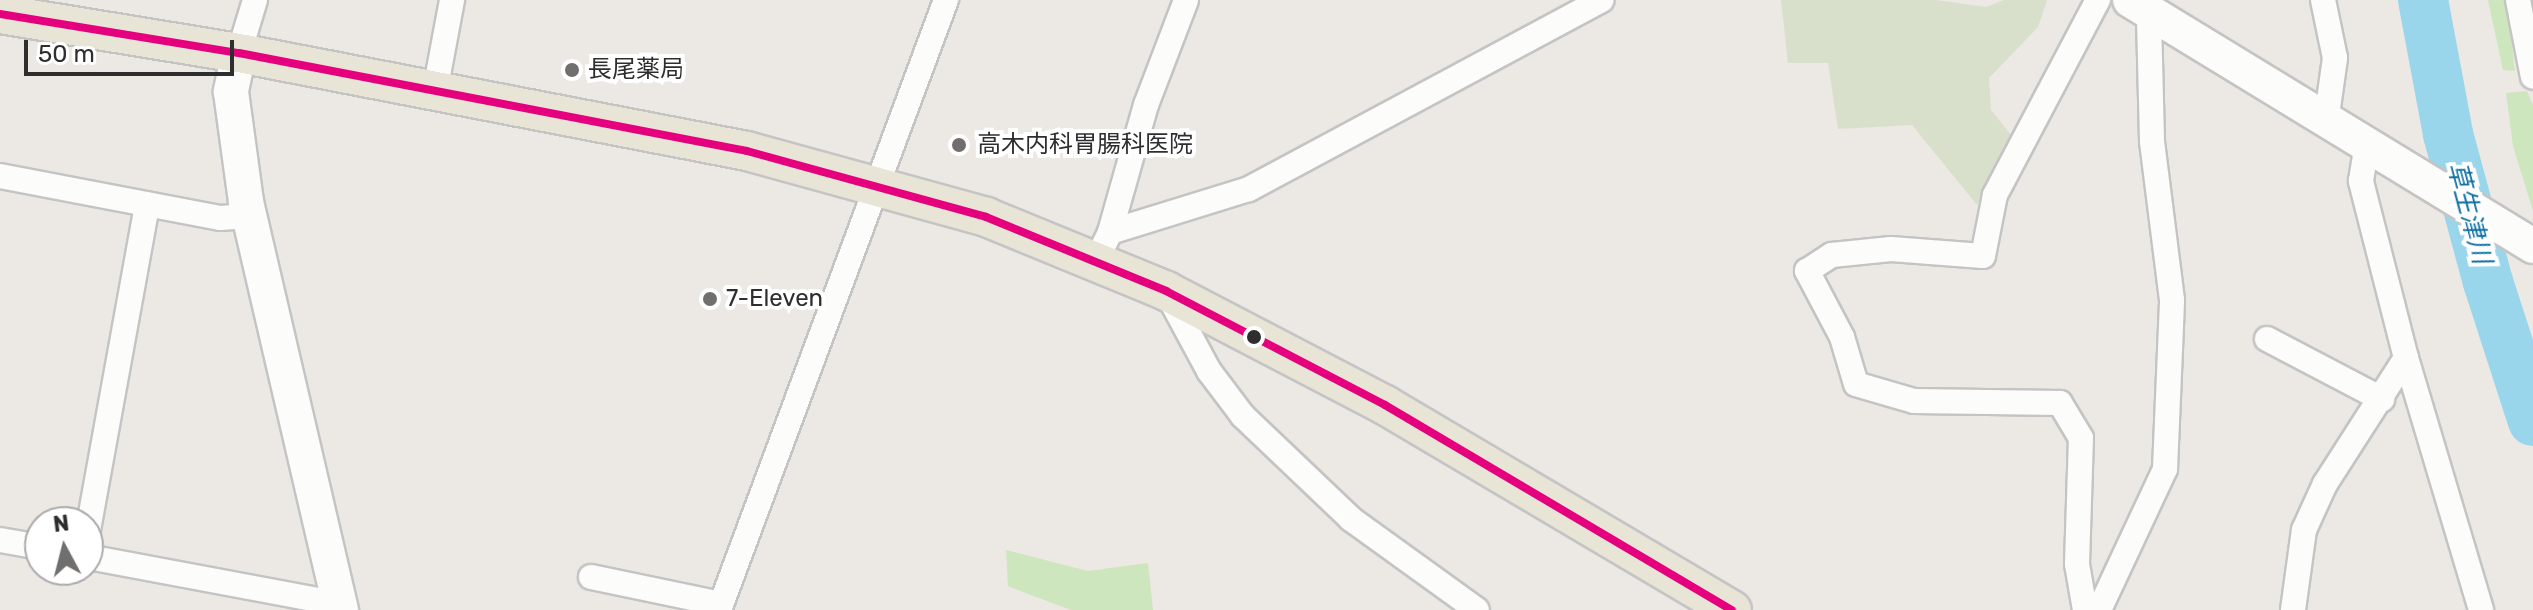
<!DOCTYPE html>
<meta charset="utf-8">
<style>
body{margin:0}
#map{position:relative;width:2533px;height:610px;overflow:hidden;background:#ece8e4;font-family:Rubik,"Noto Sans JP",sans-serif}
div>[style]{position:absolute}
.green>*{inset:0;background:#cee6be}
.cemetery>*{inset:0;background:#d8e0cc}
.river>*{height:50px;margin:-25px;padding:0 25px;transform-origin:25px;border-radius:25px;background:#99d6ec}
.roads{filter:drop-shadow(2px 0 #c5c4c5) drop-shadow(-2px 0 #c5c4c5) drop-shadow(0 2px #c5c4c5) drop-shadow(0 -2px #c5c4c5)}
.street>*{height:24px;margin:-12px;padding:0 12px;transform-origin:12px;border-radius:12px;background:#fcfcfb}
.secondary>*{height:34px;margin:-17px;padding:0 17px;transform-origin:17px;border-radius:17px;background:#fcfcfb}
.primary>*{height:38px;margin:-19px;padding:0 19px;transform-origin:19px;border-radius:19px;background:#e8e4d6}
.bus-1>*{height:8px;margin:-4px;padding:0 4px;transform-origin:4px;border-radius:4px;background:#e5007d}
.dots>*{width:22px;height:22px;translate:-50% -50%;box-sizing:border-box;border:4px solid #fff;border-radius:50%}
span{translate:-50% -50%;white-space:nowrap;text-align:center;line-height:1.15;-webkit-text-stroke:8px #fff;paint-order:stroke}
.poi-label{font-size:24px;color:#2e2e2e}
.left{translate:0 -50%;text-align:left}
.water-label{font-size:26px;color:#0d6fa3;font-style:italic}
.north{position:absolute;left:24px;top:506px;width:80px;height:80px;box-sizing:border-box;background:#fff;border:2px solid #ababab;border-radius:50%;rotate:353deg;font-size:22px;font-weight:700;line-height:32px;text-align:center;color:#2e2e2e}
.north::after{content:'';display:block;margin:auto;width:28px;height:36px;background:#706f6e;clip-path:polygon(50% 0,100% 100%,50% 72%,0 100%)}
.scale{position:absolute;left:24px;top:40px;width:210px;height:36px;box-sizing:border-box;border:4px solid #2e2e2e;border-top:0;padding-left:10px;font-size:24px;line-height:28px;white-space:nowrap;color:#2e2e2e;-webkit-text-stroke:6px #fff;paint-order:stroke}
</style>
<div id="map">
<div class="green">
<i style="clip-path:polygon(2488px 0,2507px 0,2515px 71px,2503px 70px)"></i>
<i style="clip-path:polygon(2527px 91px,2533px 105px,2533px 211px,2513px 146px,2506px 93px)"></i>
<i style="clip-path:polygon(1006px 550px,1088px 571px,1148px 563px,1153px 610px,1071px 610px,1028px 594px,1008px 586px)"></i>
</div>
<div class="cemetery">
<i style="clip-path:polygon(1781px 0,1936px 0,1986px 7px,2004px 0,2047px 0,2038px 27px,1989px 78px,1991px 110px,2016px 141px,1977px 205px,1912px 125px,1838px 129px,1828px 63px,1788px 63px)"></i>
</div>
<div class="river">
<i style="left:2423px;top:0;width:136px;rotate:79.4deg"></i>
<i style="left:2448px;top:134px;width:153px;rotate:74.9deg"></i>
<i style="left:2488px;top:282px;width:146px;rotate:72.1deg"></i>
</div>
<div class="roads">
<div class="street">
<i style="left:2323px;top:0;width:59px;rotate:78.3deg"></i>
<i style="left:2335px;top:58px;width:65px;rotate:98deg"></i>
<i style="left:2518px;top:0;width:78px;rotate:79deg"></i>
<i style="left:239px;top:53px;width:55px;rotate:-73.2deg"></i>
<i style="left:435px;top:91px;width:93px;rotate:-79.4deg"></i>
<i style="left:0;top:176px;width:224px;rotate:10.8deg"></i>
<i style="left:220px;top:218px;width:29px;rotate:-4deg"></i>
<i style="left:1110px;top:232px;width:132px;rotate:-74.2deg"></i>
<i style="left:1146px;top:105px;width:112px;rotate:-69.1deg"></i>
<i style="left:1097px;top:259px;width:30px;rotate:-64deg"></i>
<i style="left:1110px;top:232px;width:145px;rotate:-17.2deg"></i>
<i style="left:1249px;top:189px;width:400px;rotate:-28.2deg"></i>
<i style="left:1167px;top:293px;width:89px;rotate:61.7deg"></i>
<i style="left:1209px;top:371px;width:56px;rotate:52.9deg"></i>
<i style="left:1243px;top:416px;width:149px;rotate:43.6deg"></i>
<i style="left:1351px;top:519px;width:155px;rotate:35.8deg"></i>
<i style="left:2267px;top:339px;width:130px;rotate:27.6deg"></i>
<i style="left:2406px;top:358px;width:263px;rotate:73.4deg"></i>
<i style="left:88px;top:530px;width:331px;rotate:-79.7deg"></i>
<i style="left:0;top:540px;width:41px;rotate:9.9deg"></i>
<i style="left:88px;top:557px;width:256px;rotate:10.6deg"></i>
<i style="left:591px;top:577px;width:133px;rotate:11.7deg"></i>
<i style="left:719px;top:610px;width:651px;rotate:-69.59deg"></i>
<i style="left:2085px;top:610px;width:47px;rotate:-99.9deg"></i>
<i style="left:2077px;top:564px;width:126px;rotate:-88.2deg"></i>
<i style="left:2081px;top:438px;width:41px;rotate:-121deg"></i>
<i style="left:2060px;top:403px;width:146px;rotate:-179.2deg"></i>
<i style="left:1914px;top:401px;width:60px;rotate:-163.7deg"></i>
<i style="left:1856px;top:384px;width:49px;rotate:-106.6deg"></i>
<i style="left:1842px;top:337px;width:75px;rotate:-117.9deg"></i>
<i style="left:1807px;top:271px;width:30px;rotate:-33deg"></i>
<i style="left:1832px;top:255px;width:59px;rotate:-5.8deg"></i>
<i style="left:1891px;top:249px;width:92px;rotate:4.4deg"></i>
<i style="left:1983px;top:256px;width:62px;rotate:-78.9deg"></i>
<i style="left:1995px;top:195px;width:221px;rotate:-62.2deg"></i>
<i style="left:2099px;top:610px;width:156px;rotate:-64.9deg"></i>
<i style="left:2165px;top:469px;width:169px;rotate:-87.6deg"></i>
<i style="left:2172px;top:300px;width:160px;rotate:-97.2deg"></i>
<i style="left:2152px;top:141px;width:127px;rotate:-91.4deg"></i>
<i style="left:2293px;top:610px;width:81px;rotate:-82.2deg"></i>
<i style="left:2304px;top:530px;width:51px;rotate:-65.5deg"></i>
<i style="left:2325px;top:484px;width:150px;rotate:-57.3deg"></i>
<i style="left:2406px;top:358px;width:183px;rotate:-104.3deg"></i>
<i style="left:2361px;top:181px;width:36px;rotate:-81deg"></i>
</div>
<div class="secondary">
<i style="left:2130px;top:0;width:472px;rotate:31.4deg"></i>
<i style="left:239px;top:53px;width:40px;rotate:102deg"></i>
<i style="left:231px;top:92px;width:111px;rotate:82.2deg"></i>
<i style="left:246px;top:202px;width:419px;rotate:76.9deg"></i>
</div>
<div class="primary">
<i style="left:0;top:14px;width:242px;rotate:9.3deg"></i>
<i style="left:239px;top:53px;width:517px;rotate:10.92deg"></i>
<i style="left:747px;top:151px;width:248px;rotate:15.4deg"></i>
<i style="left:986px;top:217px;width:195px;rotate:22.3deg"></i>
<i style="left:1166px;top:291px;width:247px;rotate:27.5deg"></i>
<i style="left:1385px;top:405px;width:403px;rotate:30.6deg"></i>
</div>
</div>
<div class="bus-1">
<i style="left:0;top:14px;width:242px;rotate:9.3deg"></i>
<i style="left:239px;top:53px;width:517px;rotate:10.92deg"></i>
<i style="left:747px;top:151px;width:248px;rotate:15.4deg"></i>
<i style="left:986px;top:217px;width:195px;rotate:22.3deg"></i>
<i style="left:1166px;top:291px;width:247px;rotate:27.5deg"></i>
<i style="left:1385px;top:405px;width:403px;rotate:30.6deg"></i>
</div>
<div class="dots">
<i style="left:572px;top:70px;background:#706f6e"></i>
<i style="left:959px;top:145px;background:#706f6e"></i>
<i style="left:710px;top:299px;background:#706f6e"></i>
<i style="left:1254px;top:337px;background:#2e2e2e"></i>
</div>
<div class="poi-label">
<span class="left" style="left:588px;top:70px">長尾薬局</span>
<span class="left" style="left:977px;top:145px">高木内科胃腸科医院</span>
<span class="left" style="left:726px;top:299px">7-Eleven</span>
</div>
<div class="water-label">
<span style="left:2469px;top:213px;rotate:75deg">草生津川</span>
</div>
<div class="north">N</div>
<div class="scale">50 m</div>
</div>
